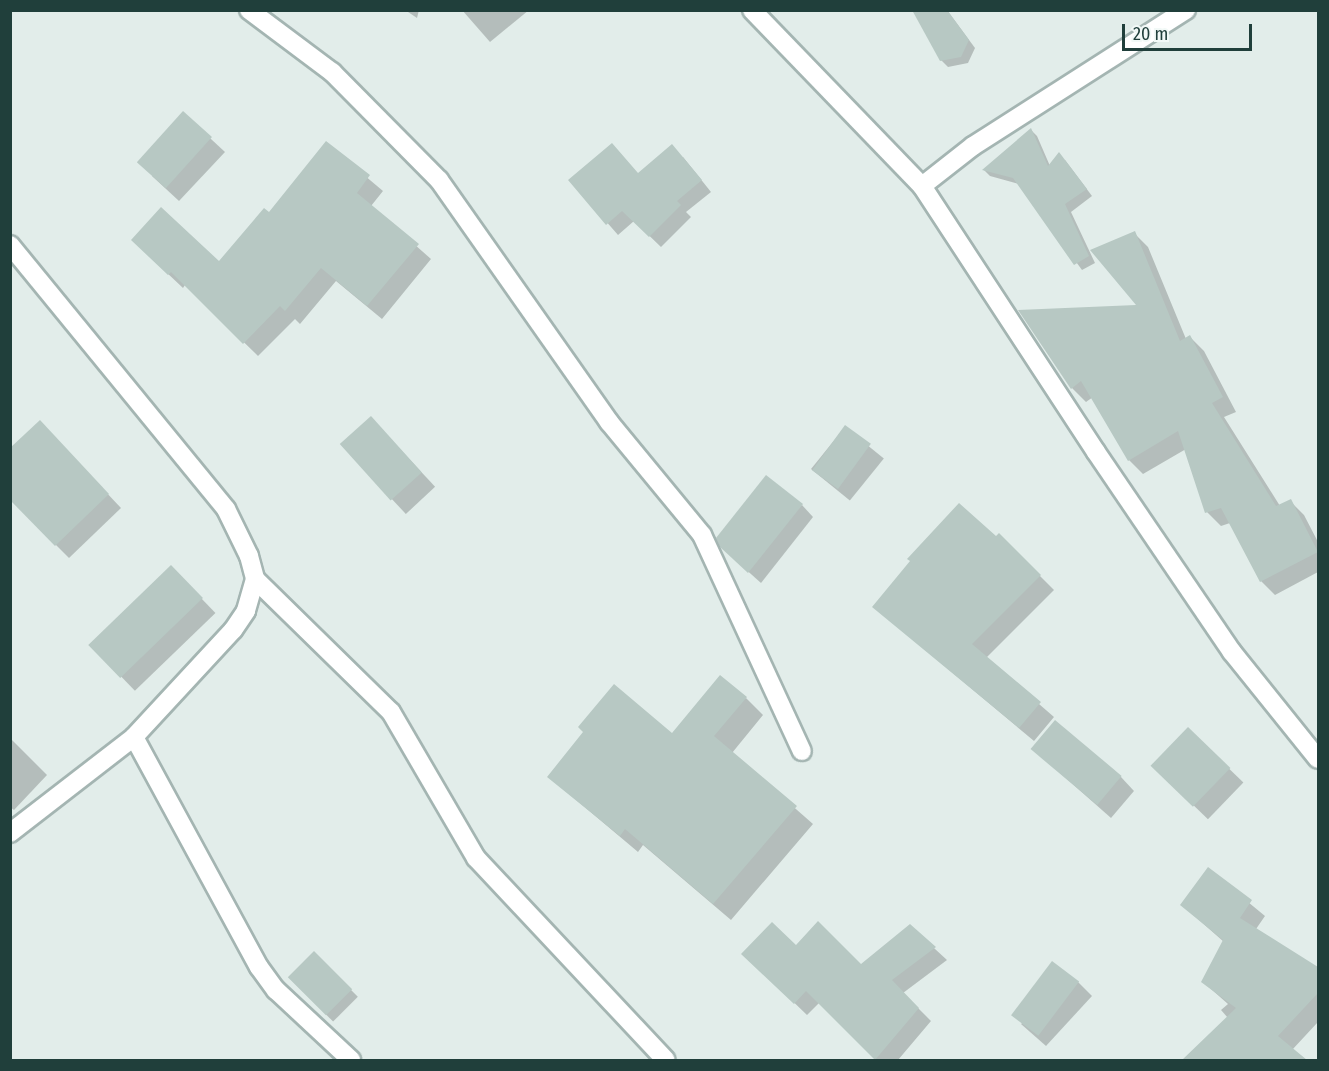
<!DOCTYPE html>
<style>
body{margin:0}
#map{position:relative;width:1329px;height:1071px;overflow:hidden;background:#e2edea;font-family:"Fira Sans Condensed",sans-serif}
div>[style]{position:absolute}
.shadow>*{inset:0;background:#0003;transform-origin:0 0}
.building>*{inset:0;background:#b7c8c3;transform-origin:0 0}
.roads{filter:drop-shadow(2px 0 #a4b5b2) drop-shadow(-2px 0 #a4b5b2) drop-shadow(0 2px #a4b5b2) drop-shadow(0 -2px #a4b5b2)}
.street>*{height:18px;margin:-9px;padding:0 9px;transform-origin:9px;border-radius:9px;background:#fff}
span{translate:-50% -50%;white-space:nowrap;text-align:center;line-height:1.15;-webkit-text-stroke:4.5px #f2f9f7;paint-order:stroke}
.frame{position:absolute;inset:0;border:12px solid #203f3b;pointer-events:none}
.scale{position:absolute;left:1122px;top:24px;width:130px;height:27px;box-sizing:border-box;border:3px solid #203f3b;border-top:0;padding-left:8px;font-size:18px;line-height:21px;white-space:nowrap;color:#203f3b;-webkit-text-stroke:4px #f2f9f7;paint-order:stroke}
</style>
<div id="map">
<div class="shadow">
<i style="clip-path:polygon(405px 10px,419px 10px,417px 18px)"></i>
<i style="clip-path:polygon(462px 10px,529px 10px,490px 42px)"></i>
<i style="clip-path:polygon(947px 10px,975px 48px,968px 63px,948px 67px,941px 60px)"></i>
<i style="clip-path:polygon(183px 113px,225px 152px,179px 201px,152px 176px)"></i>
<i style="clip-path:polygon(1031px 130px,1037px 136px,1050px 166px,1065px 160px,1092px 196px,1071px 212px,1095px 263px,1082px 270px,1019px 184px,990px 176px,984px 170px)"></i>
<i style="clip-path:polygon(326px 143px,383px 191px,371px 206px,431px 259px,382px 319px,336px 281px,300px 324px,295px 319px,258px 356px,185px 285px,183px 288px,147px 254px,219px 263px,270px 214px)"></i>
<i style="clip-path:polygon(683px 157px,711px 192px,686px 212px,691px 217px,661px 247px,634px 221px,618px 235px,570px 180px,638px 174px)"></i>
<i style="clip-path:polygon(1134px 233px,1148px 247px,1186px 339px,1190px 337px,1204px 351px,1236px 412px,1224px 417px,1280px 506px,1290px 501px,1304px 515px,1318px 542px,1318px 572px,1275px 595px,1261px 581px,1230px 523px,1221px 526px,1207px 512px,1186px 449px,1143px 474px,1129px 460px,1093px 397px,1086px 402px,1072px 388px,1021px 312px,1139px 306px)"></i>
<i style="left:371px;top:418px;width:94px;height:40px;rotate:47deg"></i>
<i style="left:845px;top:427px;width:50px;height:54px;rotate:39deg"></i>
<i style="clip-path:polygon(52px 435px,121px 508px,69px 558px,56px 545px)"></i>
<i style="clip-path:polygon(802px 505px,813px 517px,761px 583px,733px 558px)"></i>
<i style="clip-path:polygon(999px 535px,1054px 590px,986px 658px,1054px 717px,1034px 741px,874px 607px)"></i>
<i style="left:171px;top:567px;width:64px;height:112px;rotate:46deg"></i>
<i style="clip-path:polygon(746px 698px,763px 715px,732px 753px,813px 824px,731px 920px,643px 845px,638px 852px,549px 777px,672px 735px)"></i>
<i style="left:1188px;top:729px;width:77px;height:51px;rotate:44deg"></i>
<i style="clip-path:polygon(10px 738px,47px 775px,14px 810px,10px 807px)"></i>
<i style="clip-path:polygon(1033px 749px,1121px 777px,1134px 791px,1111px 818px)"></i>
<i style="clip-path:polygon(1208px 869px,1265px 916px,1256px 929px,1318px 969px,1318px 1022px,1292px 1050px,1304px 1060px,1206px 1060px,1195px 1050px,1228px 1018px,1221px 1010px,1228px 1004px,1203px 982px,1224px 942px,1182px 905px)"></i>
<i style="clip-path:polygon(910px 926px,947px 960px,903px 993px,931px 1021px,898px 1060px,876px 1060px,820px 1002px,807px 1015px,756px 966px,861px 966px)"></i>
<i style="left:314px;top:953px;width:62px;height:35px;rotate:45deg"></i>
<i style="clip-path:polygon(1078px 982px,1092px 996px,1046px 1046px,1021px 1024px)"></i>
</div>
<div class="building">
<i style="clip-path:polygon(912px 10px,947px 10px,969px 40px,961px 57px,940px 61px)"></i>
<i style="left:183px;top:111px;width:39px;height:69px;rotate:42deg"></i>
<i style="clip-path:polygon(1031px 128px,1048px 166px,1059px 152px,1087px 189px,1065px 204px,1089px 256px,1074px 265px,1013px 178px,982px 170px)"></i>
<i style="clip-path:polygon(326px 141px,370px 175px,357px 193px,419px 244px,367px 306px,321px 268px,285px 311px,280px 306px,243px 344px,171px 272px,168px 275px,131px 240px,161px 207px,219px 261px,264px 208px,269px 212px)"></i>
<i style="clip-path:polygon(612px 143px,638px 173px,672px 144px,702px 180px,677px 201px,681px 205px,649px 237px,622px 211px,606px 225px,568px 180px)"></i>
<i style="clip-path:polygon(1135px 231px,1180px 341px,1190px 335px,1223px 397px,1212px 403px,1276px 506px,1291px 499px,1318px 552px,1260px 582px,1221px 508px,1205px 513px,1178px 431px,1128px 461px,1081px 381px,1071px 389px,1018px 310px,1136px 305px,1090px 250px)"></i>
<i style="left:371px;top:416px;width:76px;height:42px;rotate:48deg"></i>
<i style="clip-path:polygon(40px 420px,109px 494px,55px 546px,10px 500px,10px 448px)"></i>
<i style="left:845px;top:425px;width:32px;height:56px;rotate:36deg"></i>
<i style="clip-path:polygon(766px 475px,803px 504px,748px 573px,720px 547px,716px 538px)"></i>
<i style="clip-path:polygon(959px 503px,996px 536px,999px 533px,1041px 575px,972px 644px,1041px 702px,1019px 728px,872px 607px,910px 561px,907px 559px)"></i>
<i style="left:171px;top:565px;width:46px;height:115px;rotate:46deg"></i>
<i style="clip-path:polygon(720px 675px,747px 697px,714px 736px,797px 806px,713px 904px,625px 829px,620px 836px,547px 777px,583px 732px,578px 727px,614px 684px,672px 733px)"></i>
<i style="left:1055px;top:720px;width:87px;height:38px;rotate:40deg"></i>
<i style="left:1188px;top:727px;width:59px;height:54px;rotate:44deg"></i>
<i style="clip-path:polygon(1208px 867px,1252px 900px,1240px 918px,1318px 967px,1318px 993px,1278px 1036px,1307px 1060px,1182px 1060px,1236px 1008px,1201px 982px,1223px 940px,1180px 905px)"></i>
<i style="clip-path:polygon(818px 921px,861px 964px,910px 924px,936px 947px,892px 980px,919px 1008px,875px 1060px,806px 991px,794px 1004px,741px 954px,772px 922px,796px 945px)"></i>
<i style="left:314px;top:951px;width:54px;height:37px;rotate:45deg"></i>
<i style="left:1052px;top:961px;width:34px;height:68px;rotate:37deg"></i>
</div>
<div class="roads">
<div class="street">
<i style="left:249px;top:10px;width:104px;rotate:36.8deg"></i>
<i style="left:332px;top:72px;width:152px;rotate:45.3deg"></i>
<i style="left:439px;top:180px;width:296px;rotate:54.9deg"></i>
<i style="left:609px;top:422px;width:146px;rotate:50.5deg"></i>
<i style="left:702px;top:535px;width:238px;rotate:65.2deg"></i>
<i style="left:752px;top:10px;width:245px;rotate:46deg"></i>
<i style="left:922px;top:186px;width:318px;rotate:56.8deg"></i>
<i style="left:1096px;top:452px;width:242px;rotate:55.8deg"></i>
<i style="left:1232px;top:652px;width:137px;rotate:51.2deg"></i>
<i style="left:922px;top:186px;width:65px;rotate:-38.1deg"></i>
<i style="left:973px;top:146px;width:253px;rotate:-32.6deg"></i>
<i style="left:10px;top:245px;width:341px;rotate:50.7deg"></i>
<i style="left:226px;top:509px;width:52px;rotate:63.9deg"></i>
<i style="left:249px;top:556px;width:24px;rotate:75deg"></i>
<i style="left:255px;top:579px;width:33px;rotate:106deg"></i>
<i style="left:246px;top:611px;width:23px;rotate:124deg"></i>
<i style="left:233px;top:630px;width:146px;rotate:132.8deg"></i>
<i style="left:134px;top:737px;width:157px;rotate:142.3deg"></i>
<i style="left:255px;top:579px;width:190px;rotate:44.4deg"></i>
<i style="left:391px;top:712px;width:169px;rotate:59.8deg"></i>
<i style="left:476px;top:858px;width:277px;rotate:46.8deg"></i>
<i style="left:134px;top:737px;width:262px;rotate:61.5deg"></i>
<i style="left:259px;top:967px;width:29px;rotate:54deg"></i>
<i style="left:276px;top:990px;width:103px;rotate:43deg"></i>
</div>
</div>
<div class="frame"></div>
<div class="scale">20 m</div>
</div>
